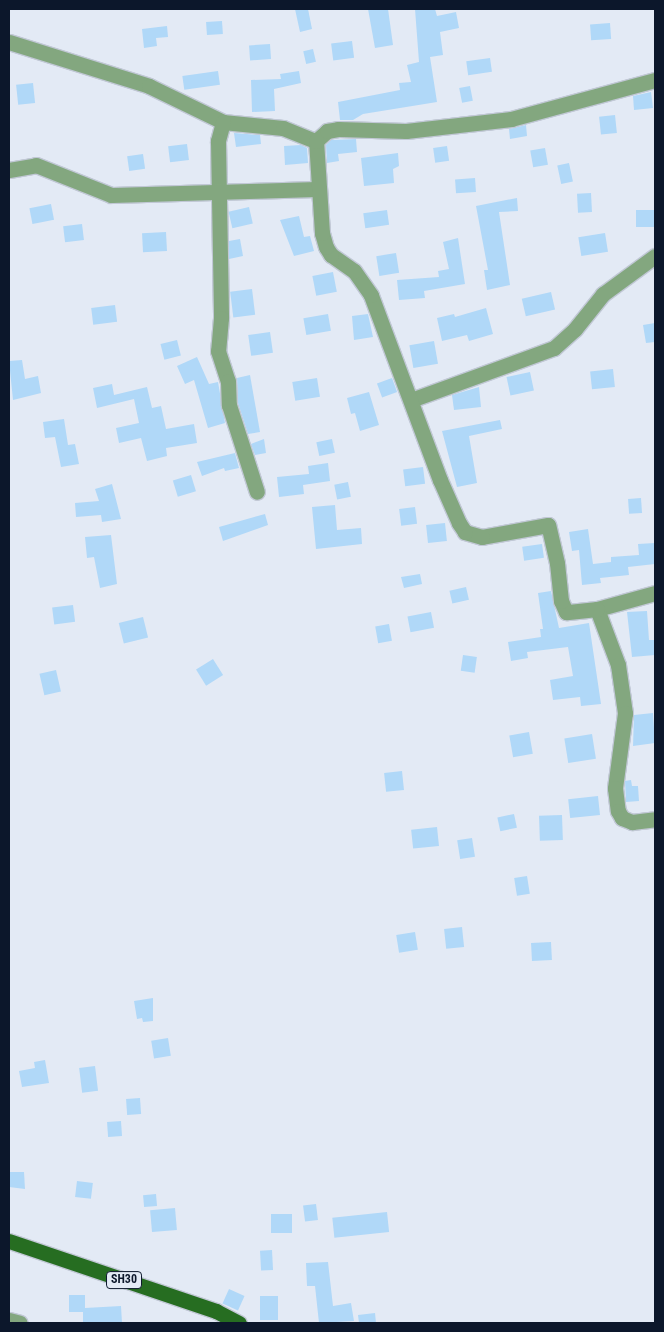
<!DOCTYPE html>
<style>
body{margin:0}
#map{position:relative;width:664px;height:1332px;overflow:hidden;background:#e3eaf5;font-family:"Roboto Condensed",sans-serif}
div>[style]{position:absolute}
.building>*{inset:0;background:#b0d8f8;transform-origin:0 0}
.roads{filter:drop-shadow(1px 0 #c1c8d5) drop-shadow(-1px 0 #c1c8d5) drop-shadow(0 1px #c1c8d5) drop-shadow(0 -1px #c1c8d5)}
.minor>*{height:15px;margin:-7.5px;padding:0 7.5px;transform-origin:7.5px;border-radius:7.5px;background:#83a77f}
.major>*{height:15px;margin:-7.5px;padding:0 7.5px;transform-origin:7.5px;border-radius:7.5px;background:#266d21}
span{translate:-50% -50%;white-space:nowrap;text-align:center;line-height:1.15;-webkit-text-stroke:4px #e3eaf5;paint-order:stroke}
.shield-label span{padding:1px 4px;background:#e3eaf5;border:1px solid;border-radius:4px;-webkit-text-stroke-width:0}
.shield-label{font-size:12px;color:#0c172b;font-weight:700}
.frame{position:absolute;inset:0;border:10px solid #0c172b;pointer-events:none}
</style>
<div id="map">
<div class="building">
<i style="clip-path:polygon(295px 9px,308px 9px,312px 29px,300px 32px)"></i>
<i style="clip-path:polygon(368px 9px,388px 9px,393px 45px,375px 48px)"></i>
<i style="clip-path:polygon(415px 9px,435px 9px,437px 16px,456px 12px,459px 28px,440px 32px,443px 55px,430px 57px,437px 102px,363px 114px,353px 120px,340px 120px,338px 102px,400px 90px,399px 83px,411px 82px,407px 65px,419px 62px)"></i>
<i style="left:222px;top:21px;width:13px;height:16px;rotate:86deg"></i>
<i style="left:610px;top:23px;width:16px;height:20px;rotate:86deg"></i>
<i style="clip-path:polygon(167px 26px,168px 37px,156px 38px,157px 46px,144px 48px,142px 29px)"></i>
<i style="left:352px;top:41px;width:17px;height:21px;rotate:83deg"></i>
<i style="left:270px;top:44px;width:15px;height:21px;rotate:86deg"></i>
<i style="left:313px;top:49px;width:13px;height:10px;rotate:77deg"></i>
<i style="left:490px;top:58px;width:14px;height:24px;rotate:82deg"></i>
<i style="left:218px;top:71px;width:14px;height:36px;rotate:82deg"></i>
<i style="clip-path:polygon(299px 71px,301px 83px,274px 89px,275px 111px,252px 112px,251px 80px,281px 79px,280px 74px)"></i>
<i style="left:33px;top:83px;width:20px;height:17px;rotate:84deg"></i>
<i style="left:470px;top:86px;width:15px;height:11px;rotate:79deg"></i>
<i style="clip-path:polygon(651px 92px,653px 108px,634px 110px,633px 96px)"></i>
<i style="left:615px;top:115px;width:18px;height:16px;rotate:84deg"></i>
<i style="clip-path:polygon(526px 125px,527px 136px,510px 139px,509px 129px)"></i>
<i style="clip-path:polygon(234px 133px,260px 135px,261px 144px,236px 147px)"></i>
<i style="clip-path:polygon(356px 139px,357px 152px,338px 154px,339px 161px,327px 163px,326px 145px,331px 140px)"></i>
<i style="left:187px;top:144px;width:16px;height:19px;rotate:83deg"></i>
<i style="clip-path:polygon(301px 145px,307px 148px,308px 163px,285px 165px,284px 146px)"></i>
<i style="left:447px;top:146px;width:15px;height:14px;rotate:82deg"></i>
<i style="left:545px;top:148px;width:17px;height:15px;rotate:80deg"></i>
<i style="clip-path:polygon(398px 153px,399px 166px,393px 169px,394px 183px,364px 186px,361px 158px)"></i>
<i style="left:143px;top:154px;width:15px;height:16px;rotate:82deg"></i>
<i style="left:569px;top:163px;width:19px;height:12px;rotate:78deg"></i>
<i style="left:475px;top:178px;width:14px;height:20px;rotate:86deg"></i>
<i style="left:591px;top:193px;width:19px;height:14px;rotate:87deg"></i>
<i style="clip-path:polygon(517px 198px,518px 211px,499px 212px,510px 285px,487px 290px,484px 270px,488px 270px,476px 206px)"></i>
<i style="left:51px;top:204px;width:16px;height:22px;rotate:79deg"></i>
<i style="left:249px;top:207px;width:17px;height:21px;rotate:77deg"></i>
<i style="left:387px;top:210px;width:15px;height:24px;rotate:82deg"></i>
<i style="left:655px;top:210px;width:17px;height:19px;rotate:90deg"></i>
<i style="clip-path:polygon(299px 216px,304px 237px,310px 236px,314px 251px,294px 256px,280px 220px)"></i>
<i style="left:82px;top:224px;width:16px;height:19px;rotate:83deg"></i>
<i style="left:166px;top:232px;width:19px;height:24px;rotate:87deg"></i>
<i style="left:605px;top:233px;width:19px;height:27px;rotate:81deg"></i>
<i style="clip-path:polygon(458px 238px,465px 284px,424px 291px,425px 298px,399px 300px,397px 280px,439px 277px,438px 271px,449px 269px,443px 242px)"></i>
<i style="clip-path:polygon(240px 239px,243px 256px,229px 259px,229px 241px)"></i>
<i style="left:396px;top:253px;width:20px;height:20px;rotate:81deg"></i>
<i style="left:333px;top:272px;width:20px;height:21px;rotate:79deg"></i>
<i style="left:252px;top:289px;width:26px;height:22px;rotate:83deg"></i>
<i style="left:551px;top:292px;width:18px;height:30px;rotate:77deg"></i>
<i style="left:115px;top:305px;width:17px;height:24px;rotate:83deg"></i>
<i style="clip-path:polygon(486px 308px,493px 334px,469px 341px,467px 335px,442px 341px,437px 318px,454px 314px,455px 317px)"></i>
<i style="left:328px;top:314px;width:17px;height:25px;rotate:80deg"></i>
<i style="clip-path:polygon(368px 314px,373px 337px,354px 340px,352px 316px)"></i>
<i style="clip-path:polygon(655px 323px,655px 342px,646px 343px,643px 325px)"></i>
<i style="left:270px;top:332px;width:21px;height:22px;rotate:82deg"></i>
<i style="left:177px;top:340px;width:16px;height:17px;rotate:76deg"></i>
<i style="left:434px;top:341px;width:23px;height:25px;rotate:80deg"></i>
<i style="clip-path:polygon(197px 357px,209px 384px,218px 382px,225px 423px,208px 428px,194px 380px,185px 384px,177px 366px)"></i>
<i style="clip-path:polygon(22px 360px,25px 379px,38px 376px,41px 393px,13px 400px,9px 361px)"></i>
<i style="left:613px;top:369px;width:18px;height:23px;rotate:84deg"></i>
<i style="left:530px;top:372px;width:19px;height:24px;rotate:78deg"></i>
<i style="clip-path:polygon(250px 375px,260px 432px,248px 434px,238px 403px,237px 378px)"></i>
<i style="left:317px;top:378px;width:19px;height:25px;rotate:81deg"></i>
<i style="left:392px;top:378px;width:15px;height:16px;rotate:70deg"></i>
<i style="clip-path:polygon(112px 384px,114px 395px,147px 387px,152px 408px,161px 406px,166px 429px,194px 424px,197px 443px,166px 448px,167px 456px,147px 461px,141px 438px,119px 443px,116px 428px,139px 423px,134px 399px,97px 408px,93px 388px)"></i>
<i style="clip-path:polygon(479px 387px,481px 407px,454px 410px,452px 395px)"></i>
<i style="clip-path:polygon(369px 392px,379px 425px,360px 431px,355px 413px,351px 414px,347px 398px)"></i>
<i style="clip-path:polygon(64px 419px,68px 445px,75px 444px,79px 464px,61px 467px,55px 437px,45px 438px,43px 422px)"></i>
<i style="clip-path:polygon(500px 420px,502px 429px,469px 436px,477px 483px,457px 487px,442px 431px)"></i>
<i style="clip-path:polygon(264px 439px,266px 453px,255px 455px,251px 444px)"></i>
<i style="left:332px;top:439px;width:14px;height:16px;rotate:78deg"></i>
<i style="clip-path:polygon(235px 453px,239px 468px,225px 471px,224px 468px,202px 476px,197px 462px)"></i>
<i style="clip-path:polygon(328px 463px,330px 481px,303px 485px,304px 494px,279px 497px,277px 477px,309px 474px,308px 466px)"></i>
<i style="left:423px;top:467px;width:17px;height:20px;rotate:83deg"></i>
<i style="left:191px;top:475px;width:17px;height:19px;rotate:73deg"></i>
<i style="left:348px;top:482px;width:15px;height:14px;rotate:79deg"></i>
<i style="clip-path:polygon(112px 484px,121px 519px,102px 522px,101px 515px,76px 517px,75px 503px,99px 501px,95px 489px)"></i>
<i style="left:641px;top:498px;width:15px;height:13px;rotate:86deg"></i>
<i style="clip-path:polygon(335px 505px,337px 530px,361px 528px,362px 544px,316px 549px,312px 507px)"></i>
<i style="left:415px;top:507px;width:17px;height:16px;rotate:83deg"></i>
<i style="clip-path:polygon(265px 514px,268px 525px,223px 541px,219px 527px)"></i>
<i style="left:445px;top:523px;width:18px;height:19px;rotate:84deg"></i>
<i style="clip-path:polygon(588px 529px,593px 564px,611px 562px,611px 557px,639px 555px,638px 544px,655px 543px,655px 564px,628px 567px,629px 575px,600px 578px,601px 583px,582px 585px,579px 550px,572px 551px,569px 532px)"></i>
<i style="clip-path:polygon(111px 535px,117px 584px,100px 588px,94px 557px,87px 558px,85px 537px)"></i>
<i style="left:542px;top:544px;width:14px;height:20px;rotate:82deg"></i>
<i style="clip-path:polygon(420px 574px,422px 584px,404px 588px,401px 577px)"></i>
<i style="left:466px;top:587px;width:13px;height:17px;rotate:77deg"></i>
<i style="clip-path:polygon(551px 591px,559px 628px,589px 623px,601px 704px,581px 706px,580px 697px,553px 700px,550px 680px,573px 676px,568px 647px,527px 652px,528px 658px,511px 661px,508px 642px,541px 637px,540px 629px,543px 629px,538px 593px)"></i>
<i style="left:73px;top:605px;width:17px;height:21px;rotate:83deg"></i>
<i style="clip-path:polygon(647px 611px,649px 640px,655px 640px,655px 655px,632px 657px,627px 612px)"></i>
<i style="left:431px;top:612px;width:16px;height:24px;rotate:79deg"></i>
<i style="left:143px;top:617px;width:21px;height:25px;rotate:76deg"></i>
<i style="left:389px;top:624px;width:17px;height:14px;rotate:80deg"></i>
<i style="left:463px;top:655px;width:14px;height:16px;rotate:8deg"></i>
<i style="left:213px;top:659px;width:19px;height:20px;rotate:58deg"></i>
<i style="left:56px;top:670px;width:22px;height:17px;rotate:77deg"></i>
<i style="clip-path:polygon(653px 713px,655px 743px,633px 746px,634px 715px)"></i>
<i style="left:529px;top:732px;width:22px;height:20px;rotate:80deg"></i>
<i style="left:592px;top:734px;width:25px;height:28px;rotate:81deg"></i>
<i style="left:402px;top:771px;width:19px;height:18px;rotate:84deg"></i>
<i style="clip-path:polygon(631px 780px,632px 786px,638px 786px,639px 801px,626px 802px,625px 781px)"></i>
<i style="left:598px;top:796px;width:19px;height:30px;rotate:84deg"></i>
<i style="left:514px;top:814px;width:14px;height:17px;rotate:78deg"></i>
<i style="left:562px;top:815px;width:25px;height:23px;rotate:88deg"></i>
<i style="left:437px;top:827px;width:19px;height:26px;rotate:84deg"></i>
<i style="left:472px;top:838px;width:19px;height:15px;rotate:81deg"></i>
<i style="left:527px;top:876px;width:18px;height:13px;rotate:81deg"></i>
<i style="left:462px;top:927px;width:20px;height:18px;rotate:84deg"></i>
<i style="left:415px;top:932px;width:18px;height:19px;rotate:81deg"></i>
<i style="left:551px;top:942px;width:18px;height:20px;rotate:87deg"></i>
<i style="clip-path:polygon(153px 998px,153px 1021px,143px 1022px,142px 1018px,137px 1019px,134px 1001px)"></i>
<i style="left:168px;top:1038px;width:18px;height:17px;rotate:81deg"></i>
<i style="clip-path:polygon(45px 1060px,49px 1083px,22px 1087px,19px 1071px,35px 1068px,34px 1062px)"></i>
<i style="left:95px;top:1066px;width:25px;height:16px;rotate:83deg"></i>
<i style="left:140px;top:1098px;width:16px;height:14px;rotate:86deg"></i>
<i style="left:121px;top:1121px;width:15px;height:14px;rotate:86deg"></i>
<i style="clip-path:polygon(9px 1172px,24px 1172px,25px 1189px,9px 1187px)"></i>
<i style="left:77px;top:1181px;width:16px;height:16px;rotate:7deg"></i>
<i style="left:156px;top:1194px;width:12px;height:13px;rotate:85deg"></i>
<i style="left:316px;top:1204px;width:16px;height:13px;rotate:83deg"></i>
<i style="left:175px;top:1208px;width:22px;height:25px;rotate:85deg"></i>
<i style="left:387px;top:1212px;width:20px;height:55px;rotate:84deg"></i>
<i style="left:271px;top:1214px;width:21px;height:19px"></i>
<i style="left:272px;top:1250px;width:20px;height:12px;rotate:87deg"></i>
<i style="clip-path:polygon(328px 1262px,333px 1306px,351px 1303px,354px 1321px,319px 1323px,315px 1286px,307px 1286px,306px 1263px)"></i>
<i style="left:229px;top:1289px;width:17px;height:16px;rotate:24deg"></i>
<i style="clip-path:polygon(69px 1295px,85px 1295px,85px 1308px,121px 1306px,122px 1323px,83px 1323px,83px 1312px,69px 1312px)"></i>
<i style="left:260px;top:1296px;width:18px;height:24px"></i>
<i style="clip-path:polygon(375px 1313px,376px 1323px,359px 1323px,358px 1315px)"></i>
</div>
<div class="roads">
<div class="minor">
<i style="left:9px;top:42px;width:147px;rotate:17.4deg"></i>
<i style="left:149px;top:86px;width:82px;rotate:25.9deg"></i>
<i style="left:223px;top:122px;width:60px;rotate:5.7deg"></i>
<i style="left:283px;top:128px;width:35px;rotate:22deg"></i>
<i style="left:223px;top:122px;width:20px;rotate:105deg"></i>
<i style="left:218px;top:141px;width:177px;rotate:89deg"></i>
<i style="left:221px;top:318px;width:33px;rotate:95deg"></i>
<i style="left:218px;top:351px;width:32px;rotate:72deg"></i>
<i style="left:228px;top:381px;width:24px;rotate:88deg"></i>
<i style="left:229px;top:405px;width:91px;rotate:72.2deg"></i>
<i style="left:9px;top:170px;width:27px;rotate:-10deg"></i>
<i style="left:36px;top:165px;width:81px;rotate:21.8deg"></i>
<i style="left:111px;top:195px;width:207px;rotate:-1.7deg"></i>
<i style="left:411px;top:400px;width:152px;rotate:-20deg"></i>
<i style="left:554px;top:348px;width:28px;rotate:-42deg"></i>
<i style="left:575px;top:329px;width:45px;rotate:-51.3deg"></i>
<i style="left:603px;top:294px;width:64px;rotate:-36.2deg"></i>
<i style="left:655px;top:593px;width:60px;rotate:164.6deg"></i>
<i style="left:597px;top:609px;width:60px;rotate:69.4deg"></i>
<i style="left:618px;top:665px;width:49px;rotate:81.7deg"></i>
<i style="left:625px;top:713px;width:76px;rotate:97.6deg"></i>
<i style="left:615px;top:788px;width:23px;rotate:83deg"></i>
<i style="left:618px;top:811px;width:8px;rotate:60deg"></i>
<i style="left:622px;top:818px;width:11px;rotate:22deg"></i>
<i style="left:632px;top:822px;width:23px;rotate:-7deg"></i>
<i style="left:597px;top:609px;width:31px;rotate:174deg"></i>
<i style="left:566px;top:612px;width:12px;rotate:-114deg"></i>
<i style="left:561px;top:601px;width:38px;rotate:-96deg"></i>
<i style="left:557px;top:563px;width:39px;rotate:-103deg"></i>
<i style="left:548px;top:525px;width:67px;rotate:169.7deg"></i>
<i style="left:482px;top:537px;width:18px;rotate:-164deg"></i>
<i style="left:465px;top:532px;width:11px;rotate:-124deg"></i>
<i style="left:459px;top:523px;width:47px;rotate:-113.8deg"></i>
<i style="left:440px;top:480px;width:197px;rotate:-110.5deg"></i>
<i style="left:371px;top:295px;width:29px;rotate:-125deg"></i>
<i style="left:354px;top:271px;width:28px;rotate:-145deg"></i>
<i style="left:331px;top:255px;width:9px;rotate:-122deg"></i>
<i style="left:326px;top:247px;width:15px;rotate:-106deg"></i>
<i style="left:322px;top:233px;width:92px;rotate:-93.7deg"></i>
<i style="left:316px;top:141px;width:15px;rotate:-42deg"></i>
<i style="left:327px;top:131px;width:11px;rotate:-10deg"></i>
<i style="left:338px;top:129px;width:68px;rotate:1.7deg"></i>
<i style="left:406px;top:131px;width:106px;rotate:-6.5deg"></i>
<i style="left:511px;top:119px;width:149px;rotate:-15.2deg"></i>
<i style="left:9px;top:1320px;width:11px;rotate:15deg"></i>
</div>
<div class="major">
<i style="left:9px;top:1241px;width:219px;rotate:18.7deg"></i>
<i style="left:216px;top:1311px;width:26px;rotate:28deg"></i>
</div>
</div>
<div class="shield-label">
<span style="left:124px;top:1280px">SH30</span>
</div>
<div class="frame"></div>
</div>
